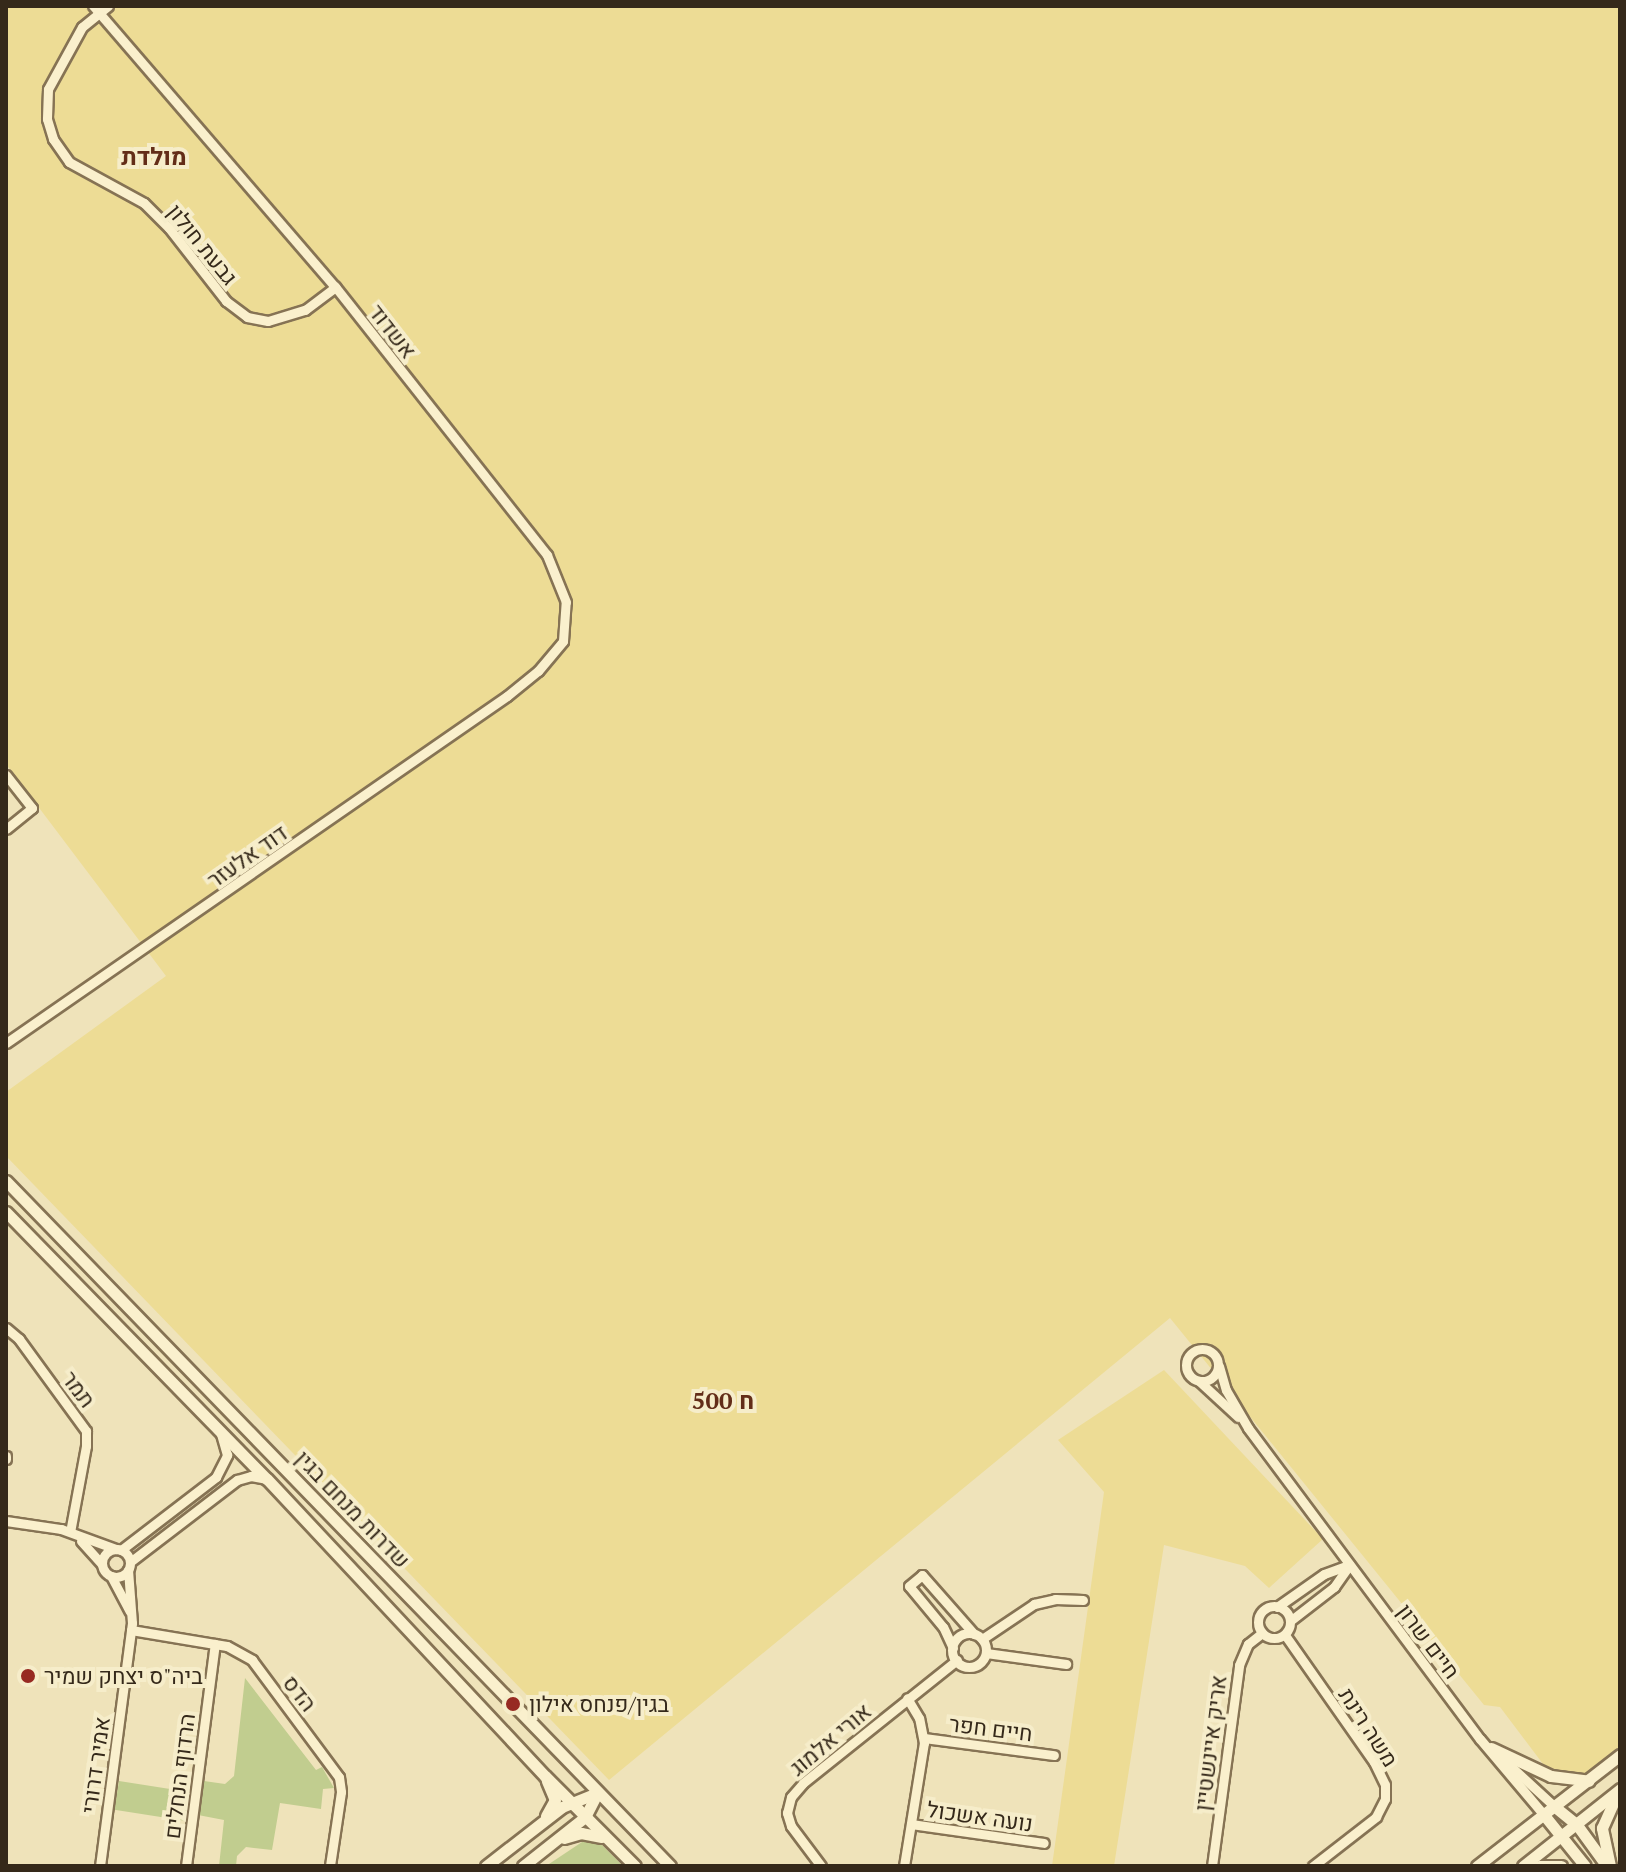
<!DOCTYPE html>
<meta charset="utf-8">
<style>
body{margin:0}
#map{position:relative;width:1626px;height:1872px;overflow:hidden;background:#efe3ba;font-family:"PT Serif",Heebo,serif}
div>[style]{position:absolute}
.green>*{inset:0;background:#c1cd8f;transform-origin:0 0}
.sand>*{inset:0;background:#eddc95}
.roads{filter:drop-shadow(2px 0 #867354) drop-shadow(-2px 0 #867354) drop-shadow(0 2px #867354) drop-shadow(0 -2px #867354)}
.minor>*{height:9px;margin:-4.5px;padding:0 4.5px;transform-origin:4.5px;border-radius:4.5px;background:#faf0cd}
.minor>.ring{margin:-4.5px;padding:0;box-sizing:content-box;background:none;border:9px solid #faf0cd;border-radius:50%}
.tertiary>*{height:11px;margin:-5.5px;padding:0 5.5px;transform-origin:5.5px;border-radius:5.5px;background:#faf0cd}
.dots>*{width:22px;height:22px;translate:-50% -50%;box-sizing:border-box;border:4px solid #f6edca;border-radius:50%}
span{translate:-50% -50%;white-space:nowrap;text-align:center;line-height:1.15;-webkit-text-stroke:8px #f6edca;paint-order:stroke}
.street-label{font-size:22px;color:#35291a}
.poi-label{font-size:22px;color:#35291a}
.left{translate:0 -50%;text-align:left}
.neighbourhood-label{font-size:24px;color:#632d18;font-weight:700}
.frame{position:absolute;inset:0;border:8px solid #35291a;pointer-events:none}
</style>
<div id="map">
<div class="green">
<i style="clip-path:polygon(245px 1678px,316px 1770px,322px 1767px,334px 1788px,323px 1789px,321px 1809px,280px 1803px,272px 1850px,246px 1847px,237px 1856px,236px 1866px,219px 1866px,224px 1820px,198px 1815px,204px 1781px,225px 1784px,234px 1776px)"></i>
<i style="left:119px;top:1781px;width:71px;height:29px;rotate:9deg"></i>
<i style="clip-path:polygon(585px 1840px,600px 1843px,623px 1866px,546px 1866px)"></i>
</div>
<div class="sand">
<i style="clip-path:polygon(6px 6px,1620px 6px,1620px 1766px,1594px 1783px,1582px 1784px,1568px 1782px,1546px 1768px,1500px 1707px,1484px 1705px,1170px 1318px,609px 1780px,6px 1156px,6px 1092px,166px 976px,6px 764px)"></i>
<i style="clip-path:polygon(1164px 1370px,1323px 1539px,1269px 1588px,1245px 1566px,1164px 1545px,1114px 1866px,1052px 1866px,1104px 1492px,1058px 1440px)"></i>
</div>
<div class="roads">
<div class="minor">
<i style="left:108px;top:6px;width:33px;rotate:141deg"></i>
<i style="left:82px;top:27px;width:71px;rotate:118.7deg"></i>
<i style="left:48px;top:89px;width:30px;rotate:92deg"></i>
<i style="left:47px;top:119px;width:21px;rotate:73deg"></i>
<i style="left:53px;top:139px;width:28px;rotate:55deg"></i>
<i style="left:69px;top:162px;width:85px;rotate:28.7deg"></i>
<i style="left:144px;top:203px;width:35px;rotate:45deg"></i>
<i style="left:169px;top:228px;width:93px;rotate:52deg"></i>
<i style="left:226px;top:301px;width:26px;rotate:37deg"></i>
<i style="left:247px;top:317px;width:21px;rotate:11deg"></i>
<i style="left:268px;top:321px;width:39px;rotate:-17deg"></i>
<i style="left:305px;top:310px;width:38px;rotate:-37deg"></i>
<i style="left:6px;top:775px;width:42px;rotate:51.8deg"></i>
<i style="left:32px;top:808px;width:33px;rotate:141deg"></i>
<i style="left:6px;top:1043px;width:609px;rotate:-34.71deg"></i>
<i style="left:507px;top:696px;width:40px;rotate:-39deg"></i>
<i style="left:538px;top:671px;width:39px;rotate:-50deg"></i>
<i style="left:563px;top:641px;width:39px;rotate:-86deg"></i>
<i style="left:566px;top:602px;width:51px;rotate:-112deg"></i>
<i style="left:547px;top:555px;width:342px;rotate:-128.3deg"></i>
<i style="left:335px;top:287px;width:371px;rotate:-130.7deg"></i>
<i style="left:6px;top:1328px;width:17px;rotate:40deg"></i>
<i style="left:19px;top:1339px;width:114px;rotate:53.9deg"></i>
<i style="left:86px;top:1431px;width:15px;rotate:90deg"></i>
<i style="left:86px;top:1446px;width:87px;rotate:100.5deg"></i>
<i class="ring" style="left:1186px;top:1349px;width:23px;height:23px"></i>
<i style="left:1219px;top:1366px;width:25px;rotate:74deg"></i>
<i style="left:1226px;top:1390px;width:44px;rotate:59.9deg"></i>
<i style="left:1248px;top:1428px;width:388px;rotate:53.3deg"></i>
<i style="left:1480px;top:1739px;width:99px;rotate:49.9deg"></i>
<i style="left:1199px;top:1381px;width:53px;rotate:42.7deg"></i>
<i style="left:6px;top:1456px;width:3px;rotate:90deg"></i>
<i style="left:6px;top:1521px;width:56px;rotate:8.3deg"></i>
<i style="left:61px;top:1529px;width:59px;rotate:20deg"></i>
<i style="left:81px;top:1541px;width:31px;rotate:48deg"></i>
<i class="ring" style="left:102px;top:1549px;width:19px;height:19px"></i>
<i style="left:121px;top:1550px;width:120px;rotate:-37.5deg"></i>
<i style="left:216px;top:1477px;width:25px;rotate:-63deg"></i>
<i style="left:227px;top:1455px;width:22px;rotate:-106deg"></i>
<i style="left:130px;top:1562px;width:135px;rotate:-37.5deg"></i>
<i style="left:237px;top:1480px;width:15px;rotate:-16deg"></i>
<i style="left:251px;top:1476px;width:15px;rotate:11deg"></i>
<i style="left:111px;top:1576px;width:40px;rotate:62deg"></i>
<i class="ring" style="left:1258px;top:1606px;width:23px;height:23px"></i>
<i style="left:1277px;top:1607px;width:57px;rotate:-35.1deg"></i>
<i style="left:1324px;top:1574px;width:27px;rotate:-20deg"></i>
<i style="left:1290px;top:1621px;width:56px;rotate:-37.7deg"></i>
<i style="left:1334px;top:1587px;width:24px;rotate:-55deg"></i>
<i style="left:131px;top:1630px;width:97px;rotate:9.5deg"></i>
<i style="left:227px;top:1646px;width:29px;rotate:29deg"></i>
<i style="left:252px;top:1660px;width:146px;rotate:53.4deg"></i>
<i style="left:339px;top:1777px;width:15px;rotate:82deg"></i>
<i style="left:341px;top:1792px;width:75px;rotate:98.5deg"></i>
<i class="ring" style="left:952px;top:1633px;width:25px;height:25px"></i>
<i style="left:1285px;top:1635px;width:155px;rotate:55deg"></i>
<i style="left:1374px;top:1762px;width:25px;rotate:64deg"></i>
<i style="left:1385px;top:1785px;width:14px;rotate:90deg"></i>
<i style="left:1385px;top:1799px;width:20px;rotate:117deg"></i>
<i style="left:1376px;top:1817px;width:80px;rotate:142.1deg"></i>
<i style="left:982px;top:1639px;width:63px;rotate:-33.9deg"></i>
<i style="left:1034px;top:1604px;width:22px;rotate:-13deg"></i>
<i style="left:1055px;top:1599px;width:28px;rotate:2deg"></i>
<i style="left:953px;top:1648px;width:23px;rotate:-115deg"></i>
<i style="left:943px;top:1627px;width:53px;rotate:-129.7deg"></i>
<i style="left:909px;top:1586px;width:17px;rotate:-40deg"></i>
<i style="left:922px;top:1575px;width:79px;rotate:48.6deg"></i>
<i style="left:986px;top:1653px;width:81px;rotate:7.8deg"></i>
<i style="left:924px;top:1738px;width:131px;rotate:7.5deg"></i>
<i style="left:1504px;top:1760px;width:69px;rotate:42.7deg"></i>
<i style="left:911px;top:1824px;width:134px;rotate:8.1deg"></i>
<i style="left:100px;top:1866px;width:245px;rotate:-82.5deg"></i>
<i style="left:132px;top:1623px;width:53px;rotate:-94.3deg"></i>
<i style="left:186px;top:1866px;width:224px;rotate:-82.6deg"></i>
<i style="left:821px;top:1866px;width:50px;rotate:-126.9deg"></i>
<i style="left:791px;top:1826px;width:14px;rotate:-107deg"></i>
<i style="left:787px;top:1813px;width:16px;rotate:-76deg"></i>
<i style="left:791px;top:1797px;width:18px;rotate:-49deg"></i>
<i style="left:803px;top:1783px;width:197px;rotate:-38.6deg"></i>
<i style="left:904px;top:1866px;width:125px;rotate:-80.8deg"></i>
<i style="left:924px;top:1743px;width:25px;rotate:-101deg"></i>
<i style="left:919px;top:1718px;width:23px;rotate:-121deg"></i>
<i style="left:1212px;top:1866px;width:203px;rotate:-82.3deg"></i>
<i style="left:1239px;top:1665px;width:23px;rotate:-67deg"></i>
<i style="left:1248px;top:1644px;width:18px;rotate:-38deg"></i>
</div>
<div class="tertiary">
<i style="left:6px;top:1181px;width:954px;rotate:45.89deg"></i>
<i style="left:6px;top:1212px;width:373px;rotate:45.7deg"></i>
<i style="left:267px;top:1479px;width:407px;rotate:46.9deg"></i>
<i style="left:545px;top:1776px;width:127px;rotate:45deg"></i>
<i style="left:1491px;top:1748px;width:66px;rotate:25deg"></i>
<i style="left:1551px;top:1776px;width:38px;rotate:7deg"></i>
<i style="left:1555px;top:1807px;width:28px;rotate:39deg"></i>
<i style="left:1577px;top:1825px;width:46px;rotate:53.9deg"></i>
<i style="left:1544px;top:1815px;width:65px;rotate:51.2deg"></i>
<i style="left:546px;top:1816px;width:18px;rotate:-61deg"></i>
<i style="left:555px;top:1800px;width:21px;rotate:-113deg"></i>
<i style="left:564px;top:1838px;width:18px;rotate:-16deg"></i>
<i style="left:581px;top:1833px;width:21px;rotate:11deg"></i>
<i style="left:486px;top:1866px;width:96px;rotate:-37.8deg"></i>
<i style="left:562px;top:1807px;width:38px;rotate:-22deg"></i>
<i style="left:523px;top:1866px;width:79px;rotate:-38.3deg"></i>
<i style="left:585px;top:1817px;width:27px;rotate:-63deg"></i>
<i style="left:1477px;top:1866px;width:181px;rotate:-37.8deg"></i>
<i style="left:1523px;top:1866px;width:124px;rotate:-38.4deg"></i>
<i style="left:1539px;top:1866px;width:22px"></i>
<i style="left:1610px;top:1866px;width:39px;rotate:-102deg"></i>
<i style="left:1602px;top:1828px;width:36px;rotate:-66deg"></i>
</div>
</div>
<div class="dots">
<i style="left:28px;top:1676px;background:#972a22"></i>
<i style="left:513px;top:1704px;background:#972a22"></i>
</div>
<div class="street-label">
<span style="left:203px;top:244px;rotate:51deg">גבעת חולון</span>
<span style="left:393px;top:331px;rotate:52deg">אשדוד</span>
<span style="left:247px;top:856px;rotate:-35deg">דוד אלעזר</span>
<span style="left:79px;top:1389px;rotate:53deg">תמר</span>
<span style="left:353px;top:1509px;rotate:46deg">שדרות מנחם בגין</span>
<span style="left:1429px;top:1641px;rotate:53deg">חיים שרון</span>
<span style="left:300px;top:1693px;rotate:52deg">הדס</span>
<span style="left:1369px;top:1727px;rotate:57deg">משה רינת</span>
<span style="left:991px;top:1728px;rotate:7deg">חיים חפר</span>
<span style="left:830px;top:1739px;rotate:-40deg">אורי אלמוג</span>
<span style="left:1210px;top:1743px;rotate:-83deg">אריק איינשטיין</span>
<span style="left:95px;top:1765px;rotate:-82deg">אמיר דרורי</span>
<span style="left:179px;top:1776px;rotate:-83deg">הרדוף הנחלים</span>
<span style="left:980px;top:1816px;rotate:8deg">נועה אשכול</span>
</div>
<div class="poi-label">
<span class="left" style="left:44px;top:1676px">ביה"ס יצחק שמיר</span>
<span class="left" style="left:529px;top:1704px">בגין/פנחס אילון</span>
</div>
<div class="neighbourhood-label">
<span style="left:154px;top:157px">מולדת</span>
<span style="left:723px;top:1401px">ח 500</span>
</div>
<div class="frame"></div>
</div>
